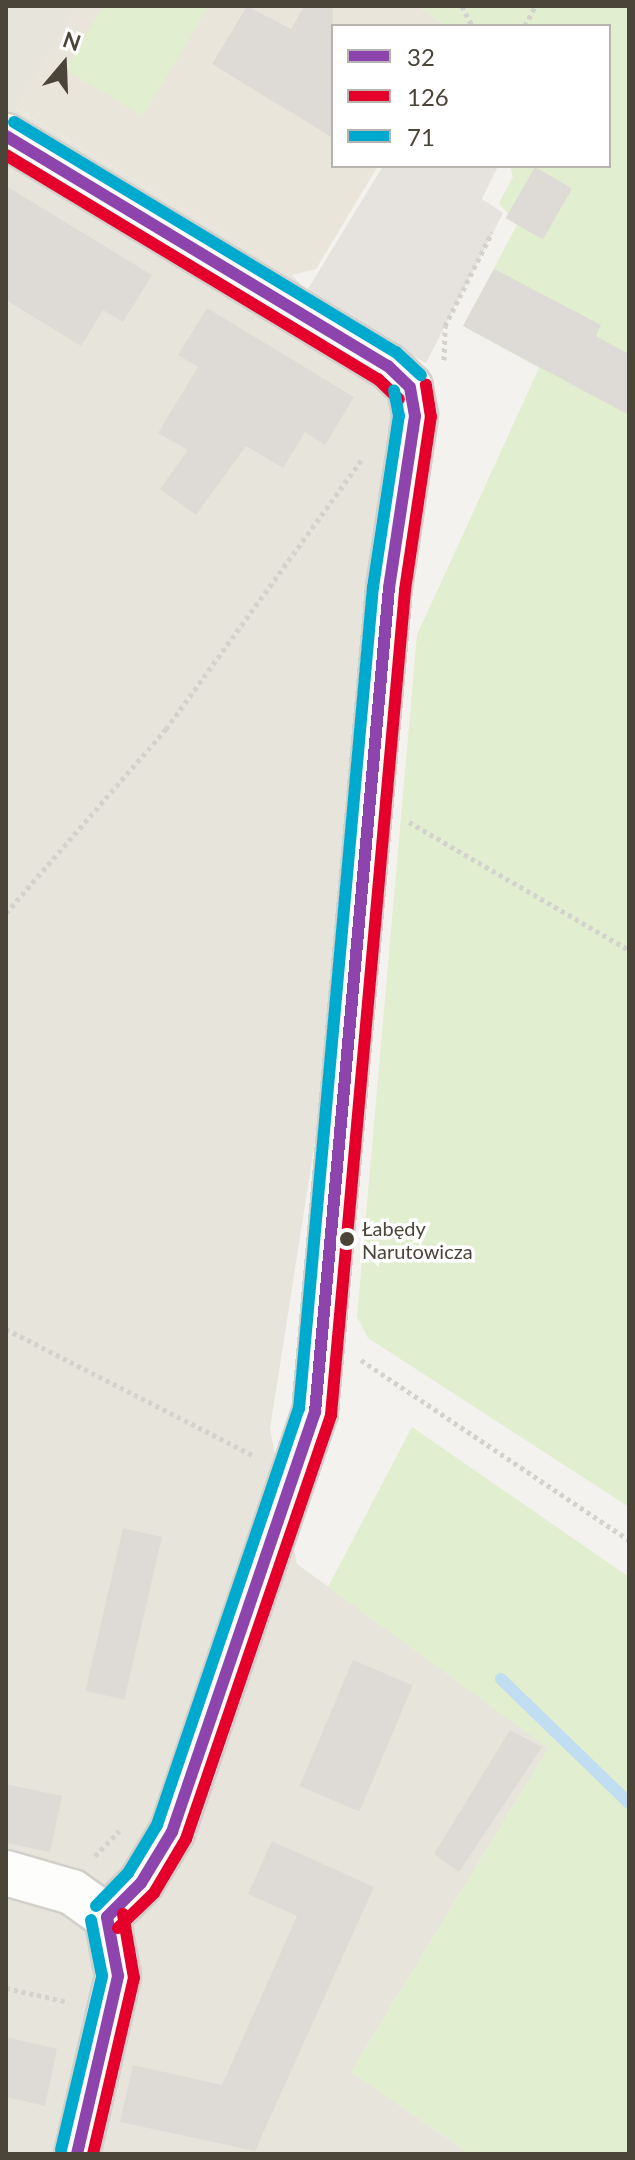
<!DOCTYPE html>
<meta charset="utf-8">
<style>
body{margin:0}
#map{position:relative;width:635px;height:2160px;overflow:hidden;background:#f4f2ee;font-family:Lato,sans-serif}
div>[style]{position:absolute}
.residential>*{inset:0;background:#e7e4dc}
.education>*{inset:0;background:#eae5da}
.green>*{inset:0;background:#e1eecf}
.parking>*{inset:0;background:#e6e3df}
.stream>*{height:12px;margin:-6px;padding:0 6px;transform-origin:6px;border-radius:6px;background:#c0ddf1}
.building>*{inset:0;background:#dedbd6;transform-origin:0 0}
.path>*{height:5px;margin-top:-2.5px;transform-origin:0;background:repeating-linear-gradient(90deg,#d3d2cc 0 4px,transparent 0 8px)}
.roads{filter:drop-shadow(2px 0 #d2d0cb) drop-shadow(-2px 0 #d2d0cb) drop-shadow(0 2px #d2d0cb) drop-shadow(0 -2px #d2d0cb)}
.minor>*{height:44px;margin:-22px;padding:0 22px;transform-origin:22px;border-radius:22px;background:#fdfdfc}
.bus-1>*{height:12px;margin:-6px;padding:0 6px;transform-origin:6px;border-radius:6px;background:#8e44ad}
.bus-2>*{height:12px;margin:-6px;padding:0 6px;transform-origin:6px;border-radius:6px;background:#e4002b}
.bus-3>*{height:12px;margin:-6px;padding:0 6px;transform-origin:6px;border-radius:6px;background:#00a9ce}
.dots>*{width:22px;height:22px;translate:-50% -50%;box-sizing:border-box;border:4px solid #fff;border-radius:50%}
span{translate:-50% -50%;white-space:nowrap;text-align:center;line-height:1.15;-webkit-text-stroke:7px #fff;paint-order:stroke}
.bus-label{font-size:20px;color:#4b4439}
.left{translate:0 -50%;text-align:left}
.frame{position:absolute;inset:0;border:8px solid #4b4439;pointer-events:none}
.legend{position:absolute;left:331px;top:24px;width:280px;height:144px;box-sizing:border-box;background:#fff;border:2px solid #b7b4b0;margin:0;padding:10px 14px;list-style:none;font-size:24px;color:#4b4439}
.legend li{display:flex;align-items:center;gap:16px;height:40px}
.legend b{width:40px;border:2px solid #b7b4b0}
.north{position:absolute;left:24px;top:24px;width:80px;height:80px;-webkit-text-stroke:6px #fff;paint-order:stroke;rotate:19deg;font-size:22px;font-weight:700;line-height:32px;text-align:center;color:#4b4439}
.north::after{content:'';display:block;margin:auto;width:28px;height:36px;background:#4b4439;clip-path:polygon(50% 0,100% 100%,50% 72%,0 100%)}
</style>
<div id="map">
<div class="residential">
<i style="clip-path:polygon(6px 6px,78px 6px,16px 109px,292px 275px,395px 385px,353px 898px,270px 1429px,297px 1564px,549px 1747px,351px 2072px,470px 2154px,6px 2154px)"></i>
</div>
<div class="education">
<i style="clip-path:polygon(78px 6px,418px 6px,446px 26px,333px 26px,333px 166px,378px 166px,316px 269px,292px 275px,15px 108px)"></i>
</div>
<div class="green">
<i style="clip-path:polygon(103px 6px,209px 6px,143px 116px,65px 70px)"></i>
<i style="clip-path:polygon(418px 6px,629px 6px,629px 1507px,368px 1338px,357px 1317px,417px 635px,539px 368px,463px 326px,517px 225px,499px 203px,513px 177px,510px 166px,609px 166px,609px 26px,446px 26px)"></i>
<i style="clip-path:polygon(412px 1427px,629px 1577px,629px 2154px,470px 2154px,351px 2072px,548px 1748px,328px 1587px)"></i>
</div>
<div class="parking">
<i style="clip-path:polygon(383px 166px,498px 166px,482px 199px,503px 213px,426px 363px,303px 297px)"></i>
</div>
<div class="stream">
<i style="left:501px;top:1679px;width:178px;rotate:44.1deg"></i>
</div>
<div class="building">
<i style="clip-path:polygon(247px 6px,291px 29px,304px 6px,333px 6px,333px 138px,212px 64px)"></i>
<i style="left:535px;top:167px;width:43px;height:59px;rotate:30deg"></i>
<i style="clip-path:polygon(6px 186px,152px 275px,123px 322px,103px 310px,81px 346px,6px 300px)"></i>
<i style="clip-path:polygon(494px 269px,601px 325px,596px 336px,629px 354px,629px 415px,463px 326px)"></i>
<i style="clip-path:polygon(207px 308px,354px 397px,325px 445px,305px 432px,283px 468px,246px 446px,196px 515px,160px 489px,188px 450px,158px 433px,198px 367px,178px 355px)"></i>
<i style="left:123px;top:1528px;width:40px;height:167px;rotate:13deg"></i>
<i style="left:353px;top:1660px;width:65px;height:137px;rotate:23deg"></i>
<i style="clip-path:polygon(510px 1730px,542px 1747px,459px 1872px,434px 1854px)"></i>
<i style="clip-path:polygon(6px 1784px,62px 1796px,50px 1852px,6px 1843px)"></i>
<i style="clip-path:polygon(272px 1841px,374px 1887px,255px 2151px,120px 2122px,133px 2065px,222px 2085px,297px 1916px,248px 1894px)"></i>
<i style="clip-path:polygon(6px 2037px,57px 2049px,45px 2106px,6px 2097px)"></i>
</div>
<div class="path">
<i style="left:462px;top:6px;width:22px;rotate:63deg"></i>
<i style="left:525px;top:26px;width:22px;rotate:-63deg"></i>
<i style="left:444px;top:360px;width:34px;rotate:-88deg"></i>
<i style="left:445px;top:326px;width:105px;rotate:-63.4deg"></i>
<i style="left:409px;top:822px;width:255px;rotate:30.2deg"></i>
<i style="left:6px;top:913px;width:244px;rotate:-49deg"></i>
<i style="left:166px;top:729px;width:335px;rotate:-54deg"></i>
<i style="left:6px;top:1329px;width:279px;rotate:27.1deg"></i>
<i style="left:361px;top:1360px;width:323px;rotate:33.9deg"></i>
<i style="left:95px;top:1856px;width:35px;rotate:-46deg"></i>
<i style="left:6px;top:1988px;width:64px;rotate:12.7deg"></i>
</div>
<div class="roads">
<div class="minor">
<i style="left:6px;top:136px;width:446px;rotate:31.1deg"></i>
<i style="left:388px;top:366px;width:30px;rotate:44deg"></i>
<i style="left:410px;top:387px;width:29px;rotate:80deg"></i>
<i style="left:415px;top:416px;width:174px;rotate:98.6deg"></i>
<i style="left:389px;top:588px;width:827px;rotate:95.13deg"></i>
<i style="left:315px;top:1412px;width:444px;rotate:108.8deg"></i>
<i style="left:172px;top:1832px;width:60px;rotate:121.3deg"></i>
<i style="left:141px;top:1883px;width:48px;rotate:135deg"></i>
<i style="left:6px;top:1873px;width:69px;rotate:16.1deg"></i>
<i style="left:72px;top:1892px;width:43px;rotate:35.5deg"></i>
<i style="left:77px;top:2154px;width:183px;rotate:-77deg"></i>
<i style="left:118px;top:1976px;width:60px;rotate:-100.6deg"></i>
</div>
</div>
<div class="bus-1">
<i style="left:6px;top:136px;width:446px;rotate:31.1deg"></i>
<i style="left:388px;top:366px;width:30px;rotate:44deg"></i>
<i style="left:107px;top:1917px;width:48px;rotate:-45deg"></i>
<i style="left:141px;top:1883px;width:60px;rotate:-58.7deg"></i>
<i style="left:172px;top:1832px;width:444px;rotate:-71.2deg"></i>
<i style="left:315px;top:1412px;width:827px;rotate:-84.87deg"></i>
<i style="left:389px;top:588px;width:174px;rotate:-81.4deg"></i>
<i style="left:415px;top:416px;width:29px;rotate:-100deg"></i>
<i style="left:77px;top:2154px;width:183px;rotate:-77deg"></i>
<i style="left:118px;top:1976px;width:60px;rotate:-100.6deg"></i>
</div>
<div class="bus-2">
<i style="left:6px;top:155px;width:434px;rotate:31.1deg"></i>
<i style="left:378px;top:379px;width:29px;rotate:44deg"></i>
<i style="left:118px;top:1928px;width:50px;rotate:-44.2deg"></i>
<i style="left:154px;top:1893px;width:63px;rotate:-59.3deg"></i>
<i style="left:186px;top:1839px;width:448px;rotate:-71.1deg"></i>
<i style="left:331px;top:1415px;width:828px;rotate:-84.87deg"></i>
<i style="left:405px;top:590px;width:175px;rotate:-81.5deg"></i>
<i style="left:431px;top:417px;width:33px;rotate:-99deg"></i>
<i style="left:93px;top:2154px;width:181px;rotate:-76.9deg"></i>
<i style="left:134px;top:1978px;width:65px;rotate:-99.8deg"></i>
</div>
<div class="bus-3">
<i style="left:14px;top:122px;width:446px;rotate:31.1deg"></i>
<i style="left:396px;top:352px;width:34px;rotate:43deg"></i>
<i style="left:96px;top:1906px;width:46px;rotate:-45.9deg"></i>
<i style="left:128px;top:1873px;width:56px;rotate:-58.9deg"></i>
<i style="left:157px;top:1825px;width:440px;rotate:-71.2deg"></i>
<i style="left:299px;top:1409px;width:825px;rotate:-84.86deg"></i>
<i style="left:373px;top:587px;width:173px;rotate:-81.4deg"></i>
<i style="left:399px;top:416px;width:26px;rotate:-101deg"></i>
<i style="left:61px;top:2150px;width:179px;rotate:-76.7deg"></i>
<i style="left:102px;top:1976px;width:57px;rotate:-101.1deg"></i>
</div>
<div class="dots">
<i style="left:347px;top:1239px;background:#4b4439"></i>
</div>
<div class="bus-label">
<span class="left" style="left:362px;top:1240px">Łabędy<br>Narutowicza</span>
</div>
<div class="frame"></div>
<ul class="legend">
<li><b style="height:10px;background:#8e44ad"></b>32</li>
<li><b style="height:10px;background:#e4002b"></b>126</li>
<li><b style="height:10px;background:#00a9ce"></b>71</li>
</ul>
<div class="north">N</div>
</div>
